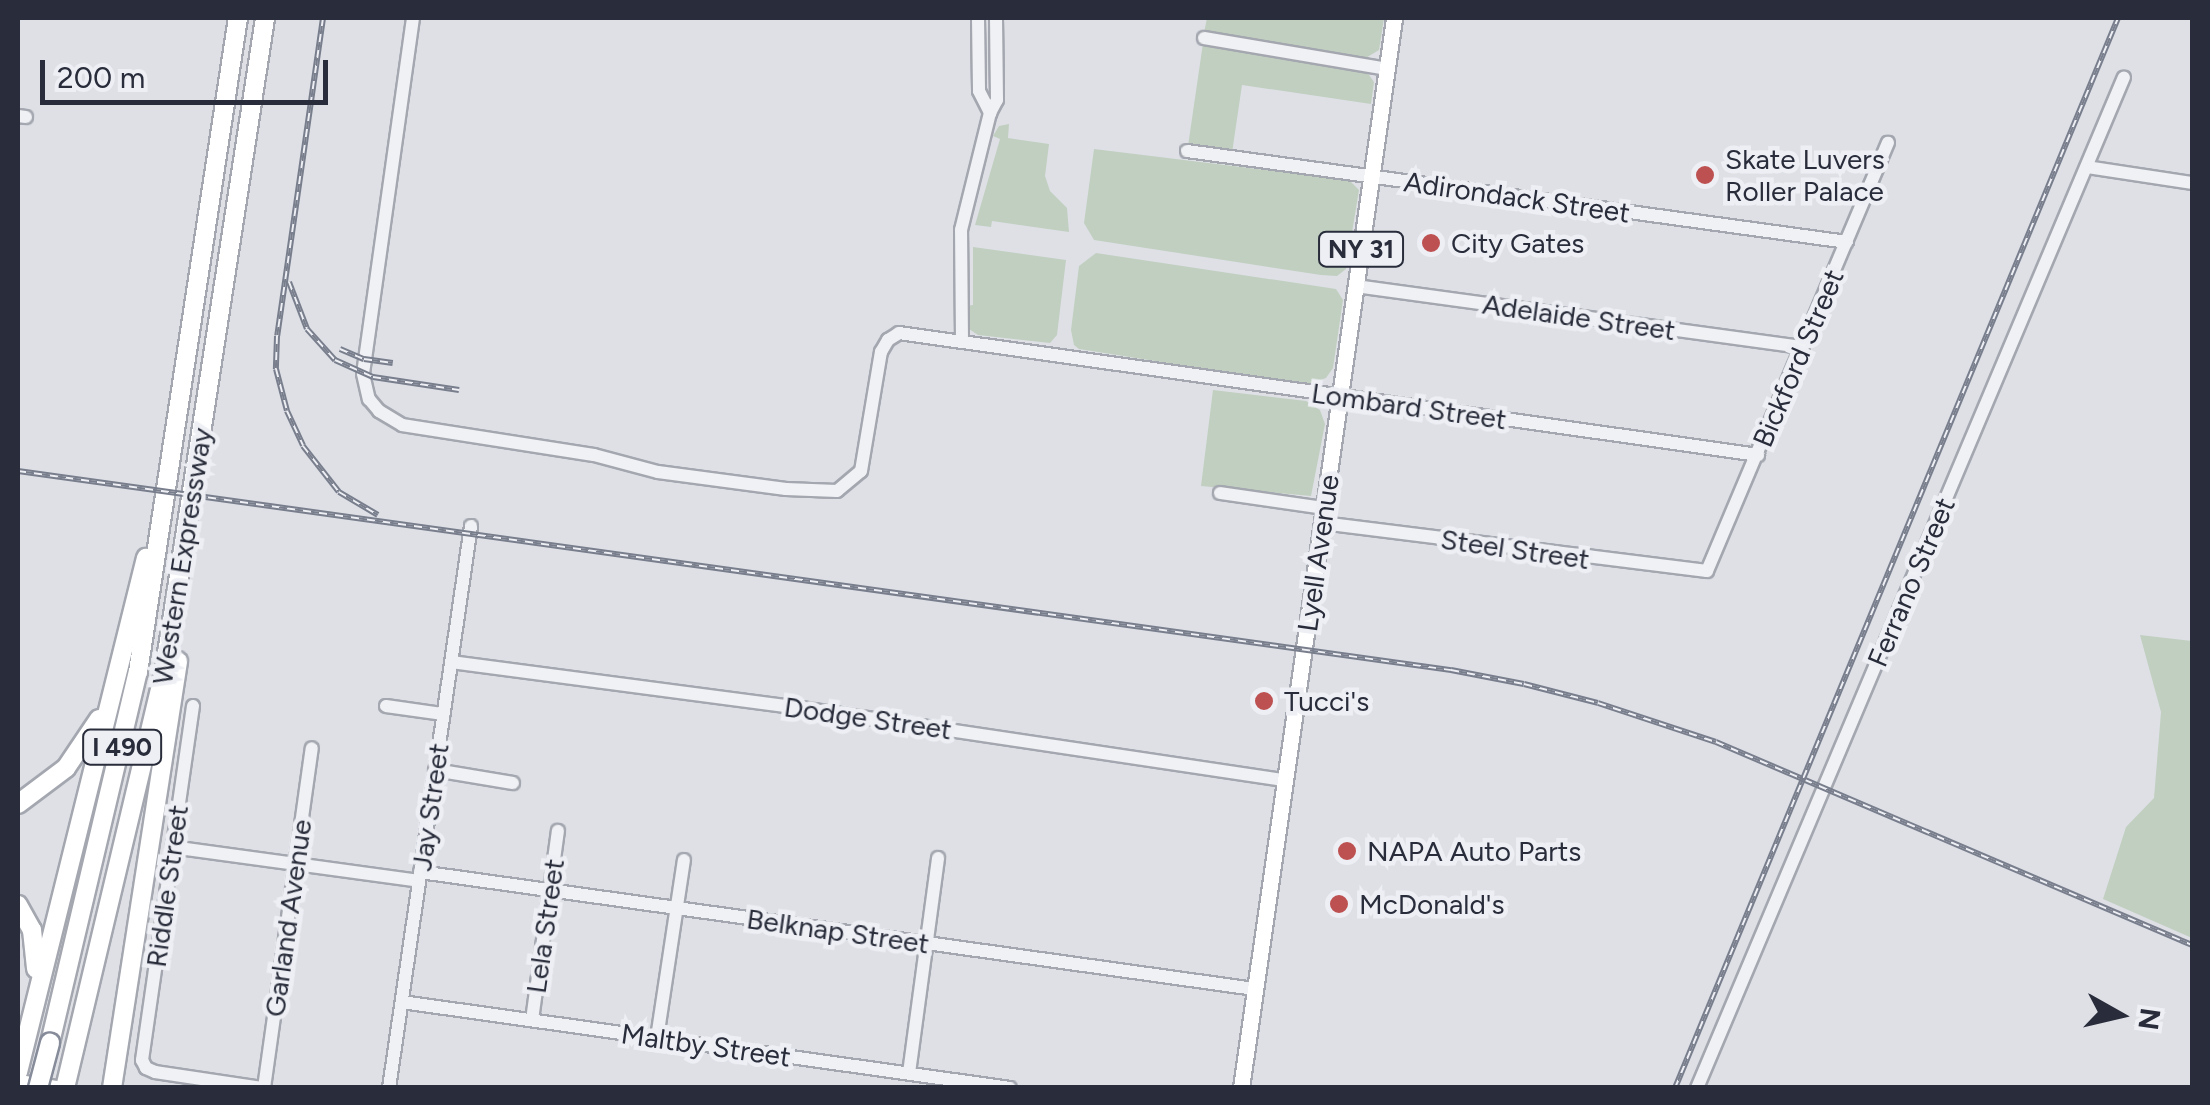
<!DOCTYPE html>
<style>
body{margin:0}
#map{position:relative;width:2210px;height:1105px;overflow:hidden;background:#dee0e6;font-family:Figtree,sans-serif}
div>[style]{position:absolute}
.green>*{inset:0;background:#c1cfc0}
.roads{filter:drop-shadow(2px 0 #a4a7af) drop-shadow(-2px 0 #a4a7af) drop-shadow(0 2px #a4a7af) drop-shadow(0 -2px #a4a7af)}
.minor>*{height:12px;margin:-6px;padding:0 6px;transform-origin:6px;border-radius:6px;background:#f0f1f4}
.major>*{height:15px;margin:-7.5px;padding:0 7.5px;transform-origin:7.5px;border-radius:7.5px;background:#fff}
.highway>*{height:18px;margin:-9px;padding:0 9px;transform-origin:9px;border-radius:9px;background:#fff}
.rail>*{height:6px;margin-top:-3px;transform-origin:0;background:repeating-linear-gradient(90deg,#edeff4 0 8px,#797e8d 0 16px);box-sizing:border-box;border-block:2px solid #797e8d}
.bridges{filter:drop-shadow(2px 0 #878c9a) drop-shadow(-2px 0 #878c9a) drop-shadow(0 2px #878c9a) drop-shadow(0 -2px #878c9a)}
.highway-bridge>*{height:18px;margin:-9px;padding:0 9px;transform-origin:9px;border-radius:9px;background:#fff}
.dots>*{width:28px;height:28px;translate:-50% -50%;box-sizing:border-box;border:5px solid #edeff4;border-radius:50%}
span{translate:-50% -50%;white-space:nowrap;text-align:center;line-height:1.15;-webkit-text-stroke:9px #edeff4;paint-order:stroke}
.shield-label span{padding:2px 8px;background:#edeff4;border:2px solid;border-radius:8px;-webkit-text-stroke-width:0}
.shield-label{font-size:25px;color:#292d3b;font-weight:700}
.poi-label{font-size:28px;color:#292d3b}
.left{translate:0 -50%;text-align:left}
.street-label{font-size:28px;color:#292d3b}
.frame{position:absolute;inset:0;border:20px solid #292d3b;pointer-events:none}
.north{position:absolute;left:2070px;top:965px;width:100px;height:100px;-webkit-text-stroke:8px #edeff4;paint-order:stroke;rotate:98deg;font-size:28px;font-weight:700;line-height:40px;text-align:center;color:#292d3b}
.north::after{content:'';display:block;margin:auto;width:35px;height:45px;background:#292d3b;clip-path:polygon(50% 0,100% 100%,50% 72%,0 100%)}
.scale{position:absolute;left:40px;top:60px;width:288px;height:45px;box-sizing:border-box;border:5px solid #292d3b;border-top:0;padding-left:12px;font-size:30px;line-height:35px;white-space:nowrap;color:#292d3b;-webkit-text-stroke:8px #edeff4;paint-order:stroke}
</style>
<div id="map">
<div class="green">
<i style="clip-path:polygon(1207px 18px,1384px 18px,1379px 50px,1364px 59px,1204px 33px)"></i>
<i style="clip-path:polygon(1203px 43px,1367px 72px,1374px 82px,1371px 104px,1242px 85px,1232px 153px,1188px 146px)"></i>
<i style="clip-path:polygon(1009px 124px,1008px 138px,1049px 144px,1045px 176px,1050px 191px,1067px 208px,1069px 232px,992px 221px,991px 227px,975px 225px,1000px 139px,993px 136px,999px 126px)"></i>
<i style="clip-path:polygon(1094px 149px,1349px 180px,1359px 190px,1346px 269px,1337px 276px,1321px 275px,1094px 240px,1084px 223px)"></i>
<i style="clip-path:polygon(973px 247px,1066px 260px,1057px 335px,1050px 343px,978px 335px,969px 329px,965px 306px,973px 305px)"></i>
<i style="clip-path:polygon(1096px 253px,1336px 289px,1343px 300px,1333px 368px,1326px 378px,1306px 385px,1079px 349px,1074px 345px,1071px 330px,1079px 266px)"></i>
<i style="clip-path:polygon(1213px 390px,1306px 401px,1320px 410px,1325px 424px,1311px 496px,1201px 486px)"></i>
<i style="clip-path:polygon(2140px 635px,2192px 641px,2192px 938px,2103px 899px,2126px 827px,2154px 798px,2161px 712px)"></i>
</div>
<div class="roads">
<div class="minor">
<i style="left:413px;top:18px;width:359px;rotate:98deg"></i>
<i style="left:363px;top:374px;width:26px;rotate:77deg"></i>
<i style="left:369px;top:399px;width:16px;rotate:50deg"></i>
<i style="left:379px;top:411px;width:27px;rotate:31deg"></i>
<i style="left:402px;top:425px;width:194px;rotate:8.9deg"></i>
<i style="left:594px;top:455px;width:66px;rotate:14.9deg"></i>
<i style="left:658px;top:472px;width:129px;rotate:7.6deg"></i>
<i style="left:786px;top:489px;width:51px;rotate:2.2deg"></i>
<i style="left:837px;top:491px;width:31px;rotate:-40deg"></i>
<i style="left:861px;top:471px;width:121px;rotate:-80.5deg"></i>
<i style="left:881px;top:352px;width:14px;rotate:-60deg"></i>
<i style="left:888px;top:340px;width:13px;rotate:-32deg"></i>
<i style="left:899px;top:333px;width:868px;rotate:8.08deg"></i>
<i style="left:978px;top:18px;width:73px;rotate:89.2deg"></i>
<i style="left:979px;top:91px;width:25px;rotate:63deg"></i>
<i style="left:1204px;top:38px;width:186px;rotate:9.6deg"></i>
<i style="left:18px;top:116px;width:8px;rotate:7deg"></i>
<i style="left:1187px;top:151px;width:666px;rotate:7.85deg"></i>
<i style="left:2087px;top:167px;width:106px;rotate:8.7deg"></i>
<i style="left:1356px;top:286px;width:451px;rotate:7.8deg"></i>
<i style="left:962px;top:341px;width:111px;rotate:-90.5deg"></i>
<i style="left:961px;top:230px;width:121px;rotate:-76.1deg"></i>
<i style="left:990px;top:113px;width:15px;rotate:-62deg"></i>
<i style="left:997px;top:100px;width:82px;rotate:-90.7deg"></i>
<i style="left:1220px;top:493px;width:105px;rotate:8.2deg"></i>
<i style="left:1322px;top:523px;width:388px;rotate:7.1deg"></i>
<i style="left:1707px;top:571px;width:465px;rotate:-67.1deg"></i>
<i style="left:451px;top:662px;width:360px;rotate:7.5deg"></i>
<i style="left:808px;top:709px;width:482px;rotate:8.5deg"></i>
<i style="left:193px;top:706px;width:358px;rotate:98.2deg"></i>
<i style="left:142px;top:1060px;width:9px;rotate:63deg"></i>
<i style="left:146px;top:1068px;width:10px;rotate:24deg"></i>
<i style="left:155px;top:1072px;width:108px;rotate:8.5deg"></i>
<i style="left:386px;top:706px;width:58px;rotate:8deg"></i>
<i style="left:435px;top:770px;width:79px;rotate:9.5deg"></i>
<i style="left:172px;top:847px;width:249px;rotate:7.8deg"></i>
<i style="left:420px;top:872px;width:843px;rotate:7.98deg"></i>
<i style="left:402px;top:1002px;width:614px;rotate:8.05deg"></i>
<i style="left:532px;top:1020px;width:191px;rotate:-82.2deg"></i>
<i style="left:657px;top:1038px;width:180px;rotate:-81.4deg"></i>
<i style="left:909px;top:1073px;width:217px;rotate:-82.3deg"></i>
<i style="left:264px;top:1088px;width:343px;rotate:-82deg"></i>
<i style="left:389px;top:1088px;width:568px;rotate:-81.7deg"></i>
<i style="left:1697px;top:1088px;width:1097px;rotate:-67.1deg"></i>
</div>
<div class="major">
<i style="left:18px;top:1082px;width:38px;rotate:9deg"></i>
<i style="left:1241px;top:1088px;width:1081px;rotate:-81.86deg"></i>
</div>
<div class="highway">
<i style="left:18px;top:804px;width:60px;rotate:-36.9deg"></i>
<i style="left:66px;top:768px;width:59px;rotate:-56deg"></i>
<i style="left:18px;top:905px;width:29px;rotate:61deg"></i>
<i style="left:32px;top:930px;width:39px;rotate:84deg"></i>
<i style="left:50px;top:1043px;width:381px;rotate:-76.7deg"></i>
<i style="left:138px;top:672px;width:662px;rotate:-81.31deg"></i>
<i style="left:18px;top:1072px;width:530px;rotate:-76.02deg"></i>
<i style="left:65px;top:1088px;width:427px;rotate:-76.6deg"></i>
<i style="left:164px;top:673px;width:663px;rotate:-81.23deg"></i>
<i style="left:112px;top:1088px;width:432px;rotate:-81.2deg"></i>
</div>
</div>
<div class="rail">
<i style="left:323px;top:18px;width:321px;rotate:98.2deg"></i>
<i style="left:277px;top:336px;width:33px;rotate:92deg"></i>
<i style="left:276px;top:369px;width:43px;rotate:75.3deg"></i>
<i style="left:287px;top:411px;width:38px;rotate:65deg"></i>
<i style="left:303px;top:446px;width:58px;rotate:52deg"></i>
<i style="left:339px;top:492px;width:45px;rotate:30.5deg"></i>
<i style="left:289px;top:282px;width:50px;rotate:69deg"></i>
<i style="left:307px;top:329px;width:42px;rotate:47.9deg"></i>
<i style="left:335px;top:360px;width:42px;rotate:24.1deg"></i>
<i style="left:373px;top:377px;width:87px;rotate:8.6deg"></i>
<i style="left:340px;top:349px;width:26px;rotate:23deg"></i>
<i style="left:364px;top:359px;width:29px;rotate:8deg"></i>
<i style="left:18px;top:471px;width:1447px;rotate:7.91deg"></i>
<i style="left:1451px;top:670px;width:74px;rotate:10.9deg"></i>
<i style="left:1524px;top:684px;width:76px;rotate:14.4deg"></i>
<i style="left:1598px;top:703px;width:124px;rotate:18.3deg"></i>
<i style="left:1716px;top:742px;width:517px;rotate:23.1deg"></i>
<i style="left:1675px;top:1088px;width:1158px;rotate:-67.51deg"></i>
</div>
<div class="bridges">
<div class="highway-bridge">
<i style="left:38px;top:1088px;width:47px;rotate:-75.1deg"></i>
</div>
</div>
<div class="dots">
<i style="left:1705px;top:175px;background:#bd5050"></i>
<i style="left:1431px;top:243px;background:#bd5050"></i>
<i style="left:1264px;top:701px;background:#bd5050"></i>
<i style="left:1347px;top:851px;background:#bd5050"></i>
<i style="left:1339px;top:904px;background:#bd5050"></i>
</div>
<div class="shield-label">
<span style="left:1361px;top:249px">NY 31</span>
<span style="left:122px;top:747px">I 490</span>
</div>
<div class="poi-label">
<span class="left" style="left:1725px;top:175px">Skate Luvers<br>Roller Palace</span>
<span class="left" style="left:1451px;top:243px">City Gates</span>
<span class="left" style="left:1284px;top:701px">Tucci's</span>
<span class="left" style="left:1367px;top:851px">NAPA Auto Parts</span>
<span class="left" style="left:1359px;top:904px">McDonald's</span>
</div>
<div class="street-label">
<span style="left:1517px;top:197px;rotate:8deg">Adirondack Street</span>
<span style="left:1579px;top:317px;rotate:8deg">Adelaide Street</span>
<span style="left:1798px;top:358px;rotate:-67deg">Bickford Street</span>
<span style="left:1409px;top:406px;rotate:8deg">Lombard Street</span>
<span style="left:1515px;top:549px;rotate:8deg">Steel Street</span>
<span style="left:1318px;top:553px;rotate:-82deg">Lyell Avenue</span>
<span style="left:182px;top:556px;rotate:-81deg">Western Expressway</span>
<span style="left:1911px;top:582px;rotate:-67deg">Ferrano Street</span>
<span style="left:868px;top:718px;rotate:8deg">Dodge Street</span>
<span style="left:430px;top:807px;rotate:-82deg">Jay Street</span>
<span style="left:167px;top:886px;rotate:-82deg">Riddle Street</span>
<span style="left:288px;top:918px;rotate:-82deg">Garland Avenue</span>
<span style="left:545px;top:926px;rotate:-82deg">Lela Street</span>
<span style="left:838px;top:931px;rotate:8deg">Belknap Street</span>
<span style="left:706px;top:1045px;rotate:8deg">Maltby Street</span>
</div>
<div class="frame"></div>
<div class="north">N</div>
<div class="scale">200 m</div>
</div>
